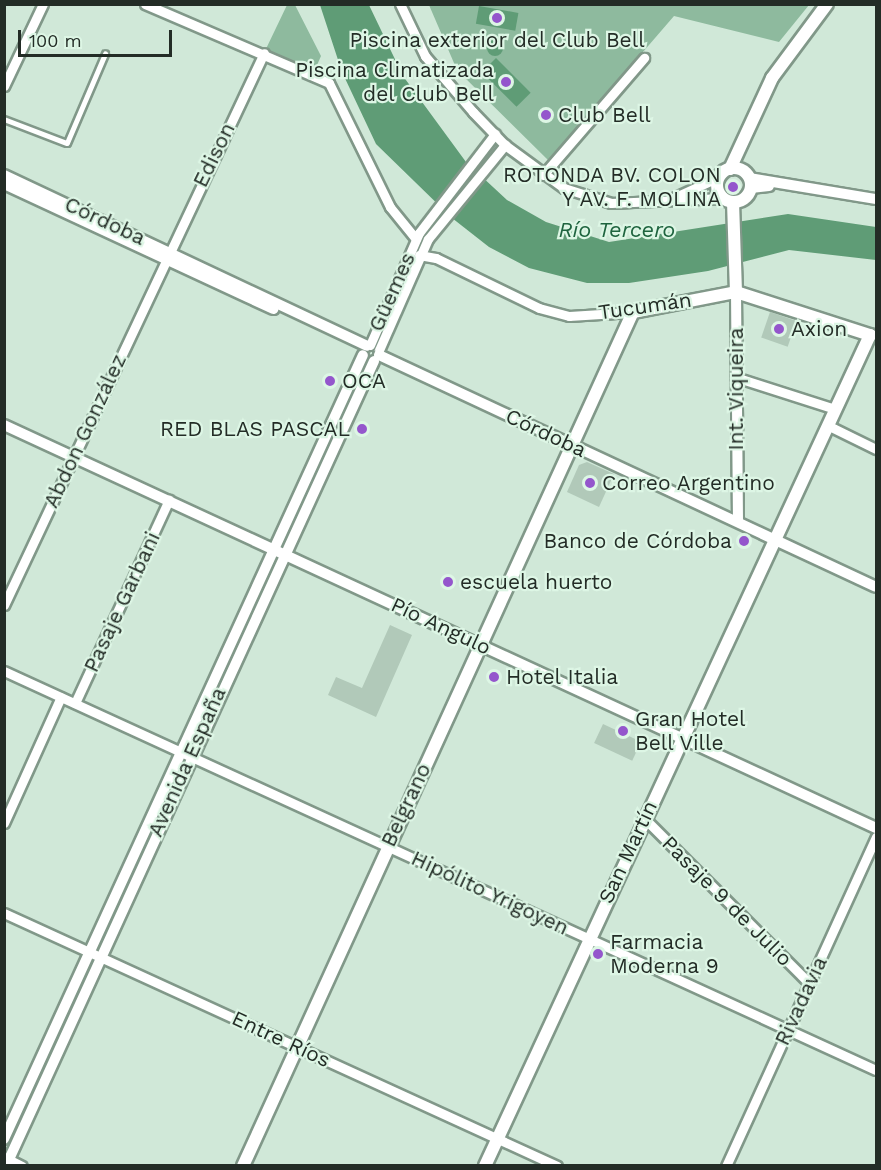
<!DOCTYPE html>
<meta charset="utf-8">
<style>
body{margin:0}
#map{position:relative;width:881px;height:1170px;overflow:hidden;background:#d0e8d8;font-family:"Work Sans",sans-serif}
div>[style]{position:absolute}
.green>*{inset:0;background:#8eba9e}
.water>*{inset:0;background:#5f9c76;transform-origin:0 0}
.round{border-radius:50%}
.building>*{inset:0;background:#b1c9b9;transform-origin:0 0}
.roads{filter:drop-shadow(2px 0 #819889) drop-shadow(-2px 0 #819889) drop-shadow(0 2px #819889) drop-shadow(0 -2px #819889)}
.service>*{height:4.5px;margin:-2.25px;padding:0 2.25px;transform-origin:2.25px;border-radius:2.25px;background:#fff}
.minor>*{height:9px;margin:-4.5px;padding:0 4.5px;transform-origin:4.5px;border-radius:4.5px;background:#fff}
.tertiary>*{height:10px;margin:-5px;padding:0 5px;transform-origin:5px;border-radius:5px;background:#fff}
.secondary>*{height:12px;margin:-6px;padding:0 6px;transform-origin:6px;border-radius:6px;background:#fff}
.secondary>.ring{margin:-6px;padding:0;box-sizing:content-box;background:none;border:12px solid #fff;border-radius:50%}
.dots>*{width:16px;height:16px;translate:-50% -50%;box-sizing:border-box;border:3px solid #ddf6e5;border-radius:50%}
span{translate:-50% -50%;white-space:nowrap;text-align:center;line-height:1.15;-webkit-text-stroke:4.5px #ddf6e5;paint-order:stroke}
.poi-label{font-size:21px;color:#232c26}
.right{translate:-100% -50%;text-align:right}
.left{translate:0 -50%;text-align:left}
.street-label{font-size:21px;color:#232c26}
.water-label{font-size:22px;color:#1f643f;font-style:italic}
.frame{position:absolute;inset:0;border:6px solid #232c26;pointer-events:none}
.scale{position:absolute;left:18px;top:30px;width:154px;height:27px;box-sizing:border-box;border:3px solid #232c26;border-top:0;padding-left:8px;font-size:18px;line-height:21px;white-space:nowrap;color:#232c26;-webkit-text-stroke:4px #ddf6e5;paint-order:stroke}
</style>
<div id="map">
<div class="green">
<i style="clip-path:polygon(287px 5px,295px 5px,321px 56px,314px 72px,320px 77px,264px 53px)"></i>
<i style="clip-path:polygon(429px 5px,430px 4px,809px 5px,779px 42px,674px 16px,549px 161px,457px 70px)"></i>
</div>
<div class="water">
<i style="clip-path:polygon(320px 5px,369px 5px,403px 76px,466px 162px,507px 200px,546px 222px,609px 242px,788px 214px,876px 227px,876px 260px,789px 250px,708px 271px,629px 283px,587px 283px,529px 268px,489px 247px,452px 218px,376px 144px,342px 72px)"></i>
<i style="left:479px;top:6px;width:40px;height:18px;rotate:10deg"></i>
<i class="round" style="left:487px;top:40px;width:16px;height:16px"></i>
<i style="left:496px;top:58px;width:49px;height:20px;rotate:45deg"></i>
</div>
<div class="building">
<i style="left:770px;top:312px;width:28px;height:27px;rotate:19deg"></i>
<i style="clip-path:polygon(587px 462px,614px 474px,599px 507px,567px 492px,579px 465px)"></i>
<i style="clip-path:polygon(390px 625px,412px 635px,376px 717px,328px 695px,336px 677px,362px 688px)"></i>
<i style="left:603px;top:724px;width:42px;height:21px;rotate:25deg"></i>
</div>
<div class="roads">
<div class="service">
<i style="left:4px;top:119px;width:67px;rotate:20.9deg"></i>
<i style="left:67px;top:143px;width:97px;rotate:-66.9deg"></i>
</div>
<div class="minor">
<i style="left:145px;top:4px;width:200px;rotate:23.2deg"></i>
<i style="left:329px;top:83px;width:138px;rotate:63.8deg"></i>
<i style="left:390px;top:207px;width:41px;rotate:50.9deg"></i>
<i style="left:400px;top:4px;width:58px;rotate:64.3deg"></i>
<i style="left:425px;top:56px;width:74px;rotate:49.4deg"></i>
<i style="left:473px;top:112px;width:46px;rotate:45.9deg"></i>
<i style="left:505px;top:145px;width:73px;rotate:36.1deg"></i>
<i style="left:564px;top:188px;width:49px;rotate:17.7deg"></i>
<i style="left:611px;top:203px;width:113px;rotate:-2.5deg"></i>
<i style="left:4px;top:86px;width:91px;rotate:-64.6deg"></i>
<i style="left:543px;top:175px;width:155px;rotate:-49.2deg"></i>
<i style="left:673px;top:198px;width:51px;rotate:-24.5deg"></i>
<i style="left:419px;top:255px;width:17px;rotate:10deg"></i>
<i style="left:436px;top:258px;width:114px;rotate:25.9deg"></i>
<i style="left:539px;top:308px;width:31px;rotate:15deg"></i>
<i style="left:569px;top:316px;width:64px;rotate:-3.6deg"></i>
<i style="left:370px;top:345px;width:122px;rotate:-66.4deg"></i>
<i style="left:419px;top:233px;width:125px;rotate:-52.5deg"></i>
<i style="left:379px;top:350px;width:121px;rotate:-66.2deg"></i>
<i style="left:428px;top:239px;width:122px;rotate:-50.7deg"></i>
<i style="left:735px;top:377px;width:105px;rotate:17.7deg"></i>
<i style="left:827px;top:425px;width:55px;rotate:26.1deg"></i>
<i style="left:4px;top:605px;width:610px;rotate:-64.78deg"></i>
<i style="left:4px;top:671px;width:959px;rotate:24.59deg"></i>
<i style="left:75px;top:703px;width:224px;rotate:-65.2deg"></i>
<i style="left:644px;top:818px;width:233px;rotate:45deg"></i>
<i style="left:4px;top:823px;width:138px;rotate:-65.7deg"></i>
<i style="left:4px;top:913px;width:608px;rotate:24.58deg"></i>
<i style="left:4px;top:1157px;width:20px;rotate:27deg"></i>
<i style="left:726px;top:1166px;width:362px;rotate:-65.5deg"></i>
</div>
<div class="tertiary">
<i style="left:4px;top:175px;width:401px;rotate:25.2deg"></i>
<i style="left:749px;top:178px;width:129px;rotate:9.4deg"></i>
<i style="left:4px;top:184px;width:297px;rotate:24.9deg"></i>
<i style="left:751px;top:188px;width:18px;rotate:-6deg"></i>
<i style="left:736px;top:292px;width:229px;rotate:89.5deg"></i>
<i style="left:379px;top:355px;width:548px;rotate:25.02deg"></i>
<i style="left:4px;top:425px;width:961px;rotate:24.8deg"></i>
<i style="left:4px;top:1139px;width:862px;rotate:-65.4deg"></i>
<i style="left:6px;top:1166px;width:885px;rotate:-65.43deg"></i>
</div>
<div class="secondary">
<i class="ring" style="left:717px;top:168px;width:22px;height:22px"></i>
<i style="left:730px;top:169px;width:100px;rotate:-65.2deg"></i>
<i style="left:772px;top:78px;width:92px;rotate:-53.4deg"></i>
<i style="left:733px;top:202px;width:90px;rotate:88.1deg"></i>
<i style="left:243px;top:1166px;width:939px;rotate:-65.46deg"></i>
<i style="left:633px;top:312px;width:105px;rotate:-11deg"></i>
<i style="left:736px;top:292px;width:141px;rotate:17.8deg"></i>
<i style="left:870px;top:335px;width:916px;rotate:114.86deg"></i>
</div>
</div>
<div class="dots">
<i style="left:497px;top:18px;background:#9456cc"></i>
<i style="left:506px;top:82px;background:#9456cc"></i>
<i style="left:546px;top:115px;background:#9456cc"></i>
<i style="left:733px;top:187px;background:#9456cc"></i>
<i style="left:779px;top:329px;background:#9456cc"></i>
<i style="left:330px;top:381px;background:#9456cc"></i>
<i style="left:362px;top:429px;background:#9456cc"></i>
<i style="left:590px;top:483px;background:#9456cc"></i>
<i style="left:744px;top:541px;background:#9456cc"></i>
<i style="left:448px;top:582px;background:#9456cc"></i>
<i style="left:494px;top:677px;background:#9456cc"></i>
<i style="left:623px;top:731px;background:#9456cc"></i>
<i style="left:598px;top:954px;background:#9456cc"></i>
</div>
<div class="poi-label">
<span style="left:497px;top:40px">Piscina exterior del Club Bell</span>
<span class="right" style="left:494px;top:82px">Piscina Climatizada<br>del Club Bell</span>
<span class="left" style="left:558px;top:115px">Club Bell</span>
<span class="right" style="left:721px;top:187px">ROTONDA BV. COLON<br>Y AV. F. MOLINA</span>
<span class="left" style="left:791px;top:329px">Axion</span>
<span class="left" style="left:342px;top:381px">OCA</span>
<span class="right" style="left:350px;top:429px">RED BLAS PASCAL</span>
<span class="left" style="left:602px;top:483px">Correo Argentino</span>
<span class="right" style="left:732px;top:541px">Banco de Córdoba</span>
<span class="left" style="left:460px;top:582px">escuela huerto</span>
<span class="left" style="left:506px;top:677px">Hotel Italia</span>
<span class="left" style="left:635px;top:731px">Gran Hotel<br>Bell Ville</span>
<span class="left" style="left:610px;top:954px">Farmacia<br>Moderna 9</span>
</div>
<div class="street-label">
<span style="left:214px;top:155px;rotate:-64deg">Edison</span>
<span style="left:105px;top:221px;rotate:25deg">Córdoba</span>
<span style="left:392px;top:292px;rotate:-66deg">Güemes</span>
<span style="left:645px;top:306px;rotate:-8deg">Tucumán</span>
<span style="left:736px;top:389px;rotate:-90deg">Int. Viqueira</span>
<span style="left:85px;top:431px;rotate:-65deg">Abdon González</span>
<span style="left:546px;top:433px;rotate:25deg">Córdoba</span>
<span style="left:122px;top:602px;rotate:-65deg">Pasaje Garbani</span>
<span style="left:441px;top:626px;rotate:25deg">Pío Angulo</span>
<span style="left:187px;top:762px;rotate:-66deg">Avenida España</span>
<span style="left:406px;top:805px;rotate:-65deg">Belgrano</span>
<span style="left:628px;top:852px;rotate:-65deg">San Martín</span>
<span style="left:490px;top:893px;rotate:25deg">Hipólito Yrigoyen</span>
<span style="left:727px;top:901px;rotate:45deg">Pasaje 9 de Julio</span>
<span style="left:801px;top:1001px;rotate:-65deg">Rivadavia</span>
<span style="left:281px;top:1039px;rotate:25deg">Entre Ríos</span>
</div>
<div class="water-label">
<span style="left:617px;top:230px">Río Tercero</span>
</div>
<div class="frame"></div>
<div class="scale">100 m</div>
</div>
